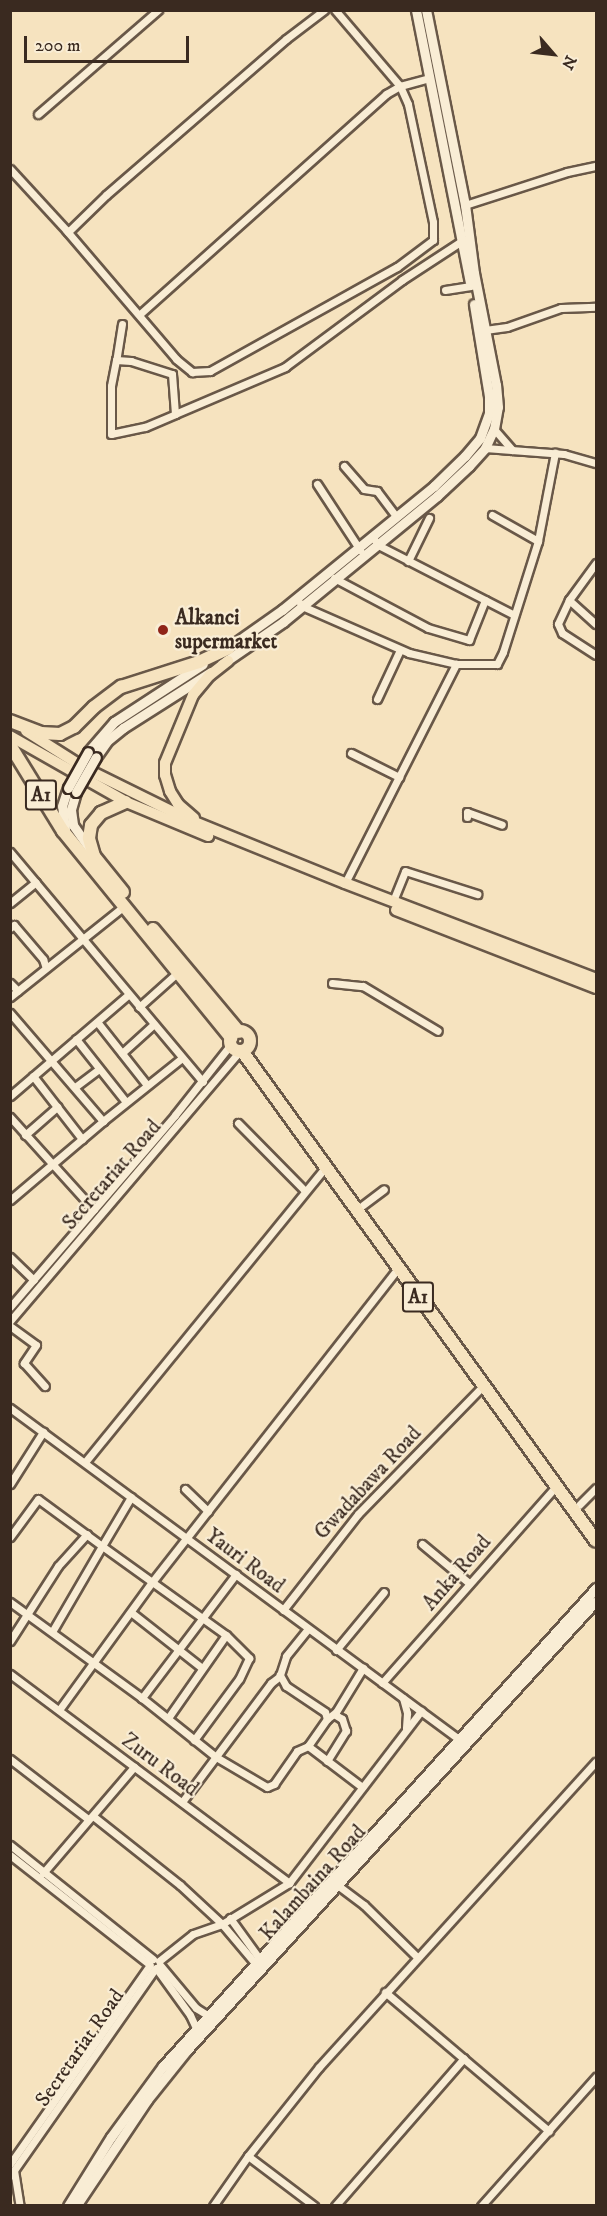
<!DOCTYPE html>
<style>
body{margin:0}
#map{position:relative;width:607px;height:2216px;overflow:hidden;background:#f6e3bf;font-family:"IM FELL DW Pica",serif}
div>[style]{position:absolute}
.roads{filter:drop-shadow(2px 0 #695848) drop-shadow(-2px 0 #695848) drop-shadow(0 2px #695848) drop-shadow(0 -2px #695848)}
.street>*{height:7px;margin:-3.5px;padding:0 3.5px;transform-origin:3.5px;border-radius:3.5px;background:#f9edd5}
.secondary>*{height:9px;margin:-4.5px;padding:0 4.5px;transform-origin:4.5px;border-radius:4.5px;background:#f9edd5}
.primary>*{height:10px;margin:-5px;padding:0 5px;transform-origin:5px;border-radius:5px;background:#f6e3bf}
.highway>*{height:12px;margin:-6px;padding:0 6px;transform-origin:6px;border-radius:6px;background:#f6e3bf}
.highway>.ring{margin:-6px;padding:0;box-sizing:content-box;background:none;border:12px solid #f6e3bf;border-radius:50%}
.bridges{filter:drop-shadow(2px 0 #3a2a20) drop-shadow(-2px 0 #3a2a20) drop-shadow(0 2px #3a2a20) drop-shadow(0 -2px #3a2a20)}
.secondary-bridge>*{height:9px;margin:-4.5px;padding:0 4.5px;transform-origin:4.5px;border-radius:4.5px;background:#f9edd5}
.dots>*{width:16px;height:16px;translate:-50% -50%;box-sizing:border-box;border:3px solid #f9edd5;border-radius:50%}
span{translate:-50% -50%;white-space:nowrap;text-align:center;line-height:1.15;-webkit-text-stroke:4.5px #f9edd5;paint-order:stroke}
.shield-label span{padding:2px 4px;background:#f9edd5;border:2px solid;border-radius:4px;-webkit-text-stroke-width:0}
.shield-label{font-size:20px;color:#3a2a20;font-weight:700}
.poi-label{font-size:21px;color:#3a2a20;font-weight:700}
.left{translate:0 -50%;text-align:left}
.street-label{font-size:21px;color:#3a2a20}
.frame{position:absolute;inset:0;border:12px solid #3a2a20;pointer-events:none}
.north{position:absolute;left:523px;top:24px;width:60px;height:60px;-webkit-text-stroke:4px #f9edd5;paint-order:stroke;rotate:118deg;font-size:16px;font-weight:700;line-height:24px;text-align:center;color:#3a2a20}
.north::after{content:'';display:block;margin:auto;width:21px;height:27px;background:#3a2a20;clip-path:polygon(50% 0,100% 100%,50% 72%,0 100%)}
.scale{position:absolute;left:24px;top:36px;width:165px;height:27px;box-sizing:border-box;border:3px solid #3a2a20;border-top:0;padding-left:8px;font-size:18px;line-height:21px;white-space:nowrap;color:#3a2a20;-webkit-text-stroke:4px #f9edd5;paint-order:stroke}
</style>
<div id="map">
<div class="roads">
<div class="street">
<i style="left:38px;top:114px;width:159px;rotate:-40.9deg"></i>
<i style="left:10px;top:169px;width:83px;rotate:47.4deg"></i>
<i style="left:66px;top:230px;width:170px;rotate:49.5deg"></i>
<i style="left:176px;top:359px;width:21px;rotate:39deg"></i>
<i style="left:192px;top:372px;width:18px;rotate:-3deg"></i>
<i style="left:210px;top:371px;width:214px;rotate:-29.1deg"></i>
<i style="left:397px;top:267px;width:45px;rotate:-36.9deg"></i>
<i style="left:433px;top:240px;width:18px;rotate:-90deg"></i>
<i style="left:433px;top:222px;width:121px;rotate:-102deg"></i>
<i style="left:408px;top:104px;width:20px;rotate:-114deg"></i>
<i style="left:400px;top:86px;width:100px;rotate:-130.5deg"></i>
<i style="left:465px;top:205px;width:107px;rotate:-17.9deg"></i>
<i style="left:567px;top:172px;width:30px;rotate:-12deg"></i>
<i style="left:68px;top:232px;width:53px;rotate:-44.2deg"></i>
<i style="left:106px;top:195px;width:238px;rotate:-40.9deg"></i>
<i style="left:286px;top:39px;width:48px;rotate:-37.3deg"></i>
<i style="left:445px;top:290px;width:26px;rotate:-9deg"></i>
<i style="left:140px;top:314px;width:330px;rotate:-41.8deg"></i>
<i style="left:386px;top:94px;width:16px;rotate:-30deg"></i>
<i style="left:400px;top:86px;width:30px;rotate:-15deg"></i>
<i style="left:122px;top:324px;width:36px;rotate:99deg"></i>
<i style="left:116px;top:360px;width:15px;rotate:4deg"></i>
<i style="left:131px;top:361px;width:43px;rotate:17.6deg"></i>
<i style="left:172px;top:374px;width:40px;rotate:85.7deg"></i>
<i style="left:175px;top:414px;width:120px;rotate:-23.1deg"></i>
<i style="left:285px;top:367px;width:146px;rotate:-36.6deg"></i>
<i style="left:402px;top:280px;width:69px;rotate:-33.2deg"></i>
<i style="left:485px;top:330px;width:22px;rotate:-8deg"></i>
<i style="left:507px;top:327px;width:57px;rotate:-19.4deg"></i>
<i style="left:561px;top:308px;width:35px;rotate:-2deg"></i>
<i style="left:116px;top:360px;width:26px;rotate:101deg"></i>
<i style="left:111px;top:386px;width:48px;rotate:90deg"></i>
<i style="left:111px;top:434px;width:35px;rotate:-12deg"></i>
<i style="left:145px;top:427px;width:33px;rotate:-23deg"></i>
<i style="left:494px;top:429px;width:28px;rotate:49deg"></i>
<i style="left:485px;top:448px;width:79px;rotate:4.3deg"></i>
<i style="left:564px;top:454px;width:33px;rotate:16deg"></i>
<i style="left:344px;top:466px;width:30px;rotate:49deg"></i>
<i style="left:364px;top:489px;width:13px;rotate:9deg"></i>
<i style="left:377px;top:491px;width:31px;rotate:53deg"></i>
<i style="left:317px;top:484px;width:79px;rotate:56.9deg"></i>
<i style="left:492px;top:515px;width:53px;rotate:29.5deg"></i>
<i style="left:372px;top:536px;width:11px;rotate:56deg"></i>
<i style="left:378px;top:545px;width:153px;rotate:27.2deg"></i>
<i style="left:408px;top:561px;width:48px;rotate:-64deg"></i>
<i style="left:596px;top:563px;width:46px;rotate:126.1deg"></i>
<i style="left:569px;top:600px;width:26px;rotate:115deg"></i>
<i style="left:558px;top:624px;width:10px;rotate:66deg"></i>
<i style="left:562px;top:633px;width:40px;rotate:32.9deg"></i>
<i style="left:334px;top:578px;width:106px;rotate:28deg"></i>
<i style="left:428px;top:628px;width:43px;rotate:16.3deg"></i>
<i style="left:469px;top:640px;width:43px;rotate:-68.2deg"></i>
<i style="left:569px;top:600px;width:36px;rotate:42deg"></i>
<i style="left:300px;top:603px;width:4px;rotate:56deg"></i>
<i style="left:302px;top:606px;width:117px;rotate:23.7deg"></i>
<i style="left:409px;top:653px;width:48px;rotate:13.2deg"></i>
<i style="left:456px;top:664px;width:41px"></i>
<i style="left:497px;top:664px;width:13px;rotate:-63deg"></i>
<i style="left:503px;top:652px;width:116px;rotate:-72.5deg"></i>
<i style="left:538px;top:541px;width:90px;rotate:-79.1deg"></i>
<i style="left:377px;top:699px;width:54px;rotate:-64.9deg"></i>
<i style="left:351px;top:753px;width:54px;rotate:26.6deg"></i>
<i style="left:467px;top:817px;width:5px;rotate:-90deg"></i>
<i style="left:467px;top:812px;width:37px;rotate:20deg"></i>
<i style="left:10px;top:852px;width:300px;rotate:50deg"></i>
<i style="left:345px;top:883px;width:246px;rotate:-63.1deg"></i>
<i style="left:393px;top:901px;width:32px;rotate:-68deg"></i>
<i style="left:405px;top:871px;width:76px;rotate:17.7deg"></i>
<i style="left:10px;top:903px;width:33px;rotate:-39deg"></i>
<i style="left:10px;top:928px;width:5px;rotate:-37deg"></i>
<i style="left:14px;top:925px;width:45px;rotate:49.5deg"></i>
<i style="left:43px;top:959px;width:9px;rotate:72deg"></i>
<i style="left:10px;top:983px;width:11px;rotate:45deg"></i>
<i style="left:332px;top:983px;width:31px;rotate:6deg"></i>
<i style="left:363px;top:986px;width:87px;rotate:31deg"></i>
<i style="left:10px;top:997px;width:146px;rotate:-38.6deg"></i>
<i style="left:139px;top:1007px;width:52px;rotate:-41.9deg"></i>
<i style="left:10px;top:1013px;width:143px;rotate:49.3deg"></i>
<i style="left:98px;top:1023px;width:79px;rotate:51.7deg"></i>
<i style="left:76px;top:1039px;width:80px;rotate:51.6deg"></i>
<i style="left:122px;top:1053px;width:43px;rotate:-42.2deg"></i>
<i style="left:33px;top:1076px;width:80px;rotate:52.1deg"></i>
<i style="left:75px;top:1087px;width:30px;rotate:-37deg"></i>
<i style="left:10px;top:1096px;width:155px;rotate:-40.6deg"></i>
<i style="left:10px;top:1117px;width:125px;rotate:47.9deg"></i>
<i style="left:238px;top:1123px;width:95px;rotate:45.4deg"></i>
<i style="left:25px;top:1135px;width:43px;rotate:-41.2deg"></i>
<i style="left:10px;top:1200px;width:122px;rotate:-40.3deg"></i>
<i style="left:103px;top:1121px;width:101px;rotate:-38.6deg"></i>
<i style="left:363px;top:1205px;width:26px;rotate:-37deg"></i>
<i style="left:10px;top:1257px;width:33px;rotate:44deg"></i>
<i style="left:10px;top:1307px;width:253px;rotate:-49.3deg"></i>
<i style="left:175px;top:1115px;width:90px;rotate:-51.7deg"></i>
<i style="left:10px;top:1321px;width:355px;rotate:-49.6deg"></i>
<i style="left:10px;top:1326px;width:32px;rotate:36deg"></i>
<i style="left:36px;top:1345px;width:22px;rotate:124deg"></i>
<i style="left:24px;top:1363px;width:31px;rotate:48deg"></i>
<i style="left:10px;top:1408px;width:559px;rotate:36.42deg"></i>
<i style="left:85px;top:1462px;width:381px;rotate:-50.8deg"></i>
<i style="left:10px;top:1484px;width:62px;rotate:-57.6deg"></i>
<i style="left:185px;top:1489px;width:32px;rotate:44deg"></i>
<i style="left:131px;top:1497px;width:57px;rotate:120.6deg"></i>
<i style="left:102px;top:1546px;width:153px;rotate:35.7deg"></i>
<i style="left:226px;top:1635px;width:33px;rotate:45deg"></i>
<i style="left:249px;top:1658px;width:23px;rotate:115deg"></i>
<i style="left:239px;top:1679px;width:76px;rotate:126.4deg"></i>
<i style="left:579px;top:1505px;width:24px;rotate:-45deg"></i>
<i style="left:10px;top:1537px;width:47px;rotate:-53.6deg"></i>
<i style="left:38px;top:1499px;width:79px;rotate:36.3deg"></i>
<i style="left:102px;top:1546px;width:99px;rotate:120.2deg"></i>
<i style="left:422px;top:1544px;width:61px;rotate:39.7deg"></i>
<i style="left:236px;top:1574px;width:156px;rotate:127.2deg"></i>
<i style="left:142px;top:1698px;width:95px;rotate:38.6deg"></i>
<i style="left:216px;top:1757px;width:59px;rotate:30.5deg"></i>
<i style="left:267px;top:1787px;width:8px;rotate:-23deg"></i>
<i style="left:274px;top:1784px;width:40px;rotate:-55.1deg"></i>
<i style="left:297px;top:1751px;width:12px;rotate:-24deg"></i>
<i style="left:308px;top:1746px;width:33px;rotate:-55deg"></i>
<i style="left:327px;top:1719px;width:7px;rotate:-106deg"></i>
<i style="left:325px;top:1712px;width:47px;rotate:-146.3deg"></i>
<i style="left:286px;top:1686px;width:13px;rotate:-119deg"></i>
<i style="left:280px;top:1675px;width:20px;rotate:-72deg"></i>
<i style="left:286px;top:1656px;width:35px;rotate:-51deg"></i>
<i style="left:10px;top:1602px;width:163px;rotate:36deg"></i>
<i style="left:283px;top:1610px;width:122px;rotate:-52deg"></i>
<i style="left:358px;top:1514px;width:180px;rotate:-45.7deg"></i>
<i style="left:132px;top:1613px;width:89px;rotate:38.2deg"></i>
<i style="left:10px;top:1641px;width:89px;rotate:-57.4deg"></i>
<i style="left:58px;top:1566px;width:43px;rotate:-47.8deg"></i>
<i style="left:336px;top:1650px;width:75px;rotate:-50.4deg"></i>
<i style="left:10px;top:1674px;width:349px;rotate:36.8deg"></i>
<i style="left:382px;top:1683px;width:264px;rotate:-48.5deg"></i>
<i style="left:403px;top:1698px;width:16px;rotate:75deg"></i>
<i style="left:407px;top:1713px;width:15px;rotate:94deg"></i>
<i style="left:59px;top:1710px;width:158px;rotate:-54deg"></i>
<i style="left:152px;top:1582px;width:399px;rotate:-51.9deg"></i>
<i style="left:168px;top:1718px;width:101px;rotate:-55.1deg"></i>
<i style="left:327px;top:1719px;width:11px;rotate:-38deg"></i>
<i style="left:336px;top:1712px;width:52px;rotate:-58.5deg"></i>
<i style="left:308px;top:1746px;width:68px;rotate:37.2deg"></i>
<i style="left:10px;top:1759px;width:98px;rotate:37.6deg"></i>
<i style="left:327px;top:1761px;width:36px;rotate:-58deg"></i>
<i style="left:346px;top:1731px;width:13px;rotate:-108deg"></i>
<i style="left:342px;top:1719px;width:9px;rotate:-148deg"></i>
<i style="left:182px;top:1802px;width:149px;rotate:-53.2deg"></i>
<i style="left:271px;top:1683px;width:11px;rotate:-38deg"></i>
<i style="left:93px;top:1816px;width:111px;rotate:38.4deg"></i>
<i style="left:180px;top:1885px;width:57px;rotate:42.9deg"></i>
<i style="left:222px;top:1924px;width:51px;rotate:49.8deg"></i>
<i style="left:10px;top:1845px;width:183px;rotate:38.6deg"></i>
<i style="left:10px;top:1855px;width:177px;rotate:38.1deg"></i>
<i style="left:43px;top:1873px;width:140px;rotate:-49.4deg"></i>
<i style="left:336px;top:1884px;width:35px;rotate:37deg"></i>
<i style="left:364px;top:1905px;width:74px;rotate:44.5deg"></i>
<i style="left:230px;top:1918px;width:49px;rotate:54.1deg"></i>
<i style="left:159px;top:1961px;width:43px;rotate:-38.5deg"></i>
<i style="left:193px;top:1934px;width:31px;rotate:-19deg"></i>
<i style="left:222px;top:1924px;width:79px;rotate:-31.5deg"></i>
<i style="left:289px;top:1883px;width:217px;rotate:-52.5deg"></i>
<i style="left:160px;top:1965px;width:56px;rotate:50.1deg"></i>
<i style="left:196px;top:2008px;width:13px;rotate:32deg"></i>
<i style="left:156px;top:1968px;width:58px;rotate:54.1deg"></i>
<i style="left:190px;top:2015px;width:14px;rotate:65deg"></i>
<i style="left:385px;top:1992px;width:215px;rotate:40.3deg"></i>
<i style="left:248px;top:2156px;width:83px;rotate:37.1deg"></i>
<i style="left:10px;top:2164px;width:243px;rotate:-54.9deg"></i>
<i style="left:14px;top:2170px;width:36px;rotate:81deg"></i>
<i style="left:10px;top:2176px;width:253px;rotate:-55deg"></i>
<i style="left:213px;top:2206px;width:61px;rotate:-55deg"></i>
<i style="left:248px;top:2156px;width:114px;rotate:-51.4deg"></i>
<i style="left:319px;top:2067px;width:412px;rotate:-47.8deg"></i>
<i style="left:335px;top:2206px;width:196px;rotate:-48.9deg"></i>
<i style="left:481px;top:2206px;width:173px;rotate:-48.3deg"></i>
</div>
<div class="secondary">
<i style="left:416px;top:10px;width:277px;rotate:78.8deg"></i>
<i style="left:225px;top:650px;width:70px;rotate:-35.1deg"></i>
<i style="left:282px;top:610px;width:196px;rotate:-39.2deg"></i>
<i style="left:434px;top:486px;width:43px;rotate:-44.1deg"></i>
<i style="left:465px;top:456px;width:23px;rotate:-50deg"></i>
<i style="left:480px;top:438px;width:27px;rotate:-70deg"></i>
<i style="left:489px;top:413px;width:17px;rotate:-90deg"></i>
<i style="left:489px;top:396px;width:93px;rotate:-99.3deg"></i>
<i style="left:222px;top:664px;width:74px;rotate:-34.5deg"></i>
<i style="left:283px;top:622px;width:199px;rotate:-39.3deg"></i>
<i style="left:437px;top:496px;width:44px;rotate:-43.2deg"></i>
<i style="left:469px;top:466px;width:24px;rotate:-48deg"></i>
<i style="left:485px;top:448px;width:21px;rotate:-65deg"></i>
<i style="left:494px;top:429px;width:22px;rotate:-80deg"></i>
<i style="left:498px;top:407px;width:22px;rotate:-95deg"></i>
<i style="left:496px;top:385px;width:114px;rotate:-101.1deg"></i>
<i style="left:474px;top:273px;width:69px;rotate:-97.5deg"></i>
<i style="left:465px;top:205px;width:199px;rotate:-101.3deg"></i>
<i style="left:88px;top:752px;width:40px;rotate:-49deg"></i>
<i style="left:114px;top:722px;width:106px;rotate:-33.1deg"></i>
<i style="left:96px;top:757px;width:19px;rotate:-55deg"></i>
<i style="left:107px;top:741px;width:21px;rotate:-39deg"></i>
<i style="left:123px;top:728px;width:104px;rotate:-32.5deg"></i>
<i style="left:76px;top:792px;width:19px;rotate:106deg"></i>
<i style="left:71px;top:810px;width:15px;rotate:82deg"></i>
<i style="left:73px;top:825px;width:32px;rotate:55deg"></i>
<i style="left:65px;top:829px;width:23px;rotate:-97deg"></i>
<i style="left:62px;top:806px;width:19px;rotate:-72deg"></i>
<i style="left:68px;top:2206px;width:81px;rotate:-58.1deg"></i>
<i style="left:111px;top:2137px;width:88px;rotate:-53.8deg"></i>
<i style="left:163px;top:2066px;width:645px;rotate:-47.83deg"></i>
<i style="left:76px;top:2206px;width:128px;rotate:-56.2deg"></i>
<i style="left:147px;top:2100px;width:64px;rotate:-51.3deg"></i>
<i style="left:187px;top:2050px;width:607px;rotate:-47.67deg"></i>
</div>
<div class="primary">
<i style="left:26px;top:731px;width:71px;rotate:32.3deg"></i>
<i style="left:86px;top:769px;width:113px;rotate:26.3deg"></i>
<i style="left:187px;top:819px;width:170px;rotate:22.1deg"></i>
<i style="left:345px;top:883px;width:269px;rotate:20.9deg"></i>
<i style="left:10px;top:736px;width:133px;rotate:29.6deg"></i>
<i style="left:126px;top:802px;width:89px;rotate:22.5deg"></i>
<i style="left:194px;top:818px;width:21px;rotate:-139deg"></i>
<i style="left:178px;top:804px;width:15px;rotate:-122deg"></i>
<i style="left:170px;top:791px;width:17px;rotate:-107deg"></i>
<i style="left:165px;top:775px;width:12px;rotate:-90deg"></i>
<i style="left:165px;top:763px;width:74px;rotate:-67.6deg"></i>
<i style="left:193px;top:695px;width:26px;rotate:-50deg"></i>
<i style="left:210px;top:675px;width:23px;rotate:-38deg"></i>
<i style="left:396px;top:910px;width:215px;rotate:21.3deg"></i>
</div>
<div class="highway">
<i style="left:10px;top:721px;width:33px;rotate:21deg"></i>
<i style="left:41px;top:733px;width:19px;rotate:3deg"></i>
<i style="left:60px;top:734px;width:16px;rotate:-27deg"></i>
<i style="left:74px;top:727px;width:28px;rotate:-45deg"></i>
<i style="left:94px;top:707px;width:34px;rotate:-37deg"></i>
<i style="left:121px;top:687px;width:82px;rotate:-17.8deg"></i>
<i style="left:199px;top:662px;width:33px;rotate:-25deg"></i>
<i style="left:10px;top:745px;width:101px;rotate:58.4deg"></i>
<i style="left:63px;top:831px;width:267px;rotate:50.9deg"></i>
<i style="left:123px;top:892px;width:46px;rotate:-128.9deg"></i>
<i style="left:94px;top:856px;width:19px;rotate:-106deg"></i>
<i style="left:89px;top:838px;width:13px;rotate:-81deg"></i>
<i style="left:91px;top:825px;width:16px;rotate:-50deg"></i>
<i style="left:101px;top:813px;width:27px;rotate:-24deg"></i>
<i style="left:153px;top:929px;width:134px;rotate:50.1deg"></i>
<i class="ring" style="left:230px;top:1031px;width:8px;height:8px"></i>
<i style="left:242px;top:1051px;width:604px;rotate:54.15deg"></i>
</div>
</div>
<div class="bridges">
<div class="secondary-bridge">
<i style="left:68px;top:788px;width:41px;rotate:-60.9deg"></i>
<i style="left:76px;top:792px;width:40px;rotate:-60.3deg"></i>
</div>
</div>
<div class="dots">
<i style="left:163px;top:630px;background:#8f2418"></i>
</div>
<div class="shield-label">
<span style="left:41px;top:795px">A1</span>
<span style="left:418px;top:1297px">A1</span>
</div>
<div class="poi-label">
<span class="left" style="left:175px;top:630px">Alkanci<br>supermarket</span>
</div>
<div class="street-label">
<span style="left:112px;top:1175px;rotate:-49deg">Secretariat Road</span>
<span style="left:368px;top:1483px;rotate:-47deg">Gwadabawa Road</span>
<span style="left:245px;top:1561px;rotate:37deg">Yauri Road</span>
<span style="left:457px;top:1573px;rotate:-49deg">Anka Road</span>
<span style="left:160px;top:1765px;rotate:37deg">Zuru Road</span>
<span style="left:313px;top:1883px;rotate:-48deg">Kalambaina Road</span>
<span style="left:80px;top:2048px;rotate:-55deg">Secretariat Road</span>
</div>
<div class="frame"></div>
<div class="north">N</div>
<div class="scale">200 m</div>
</div>
